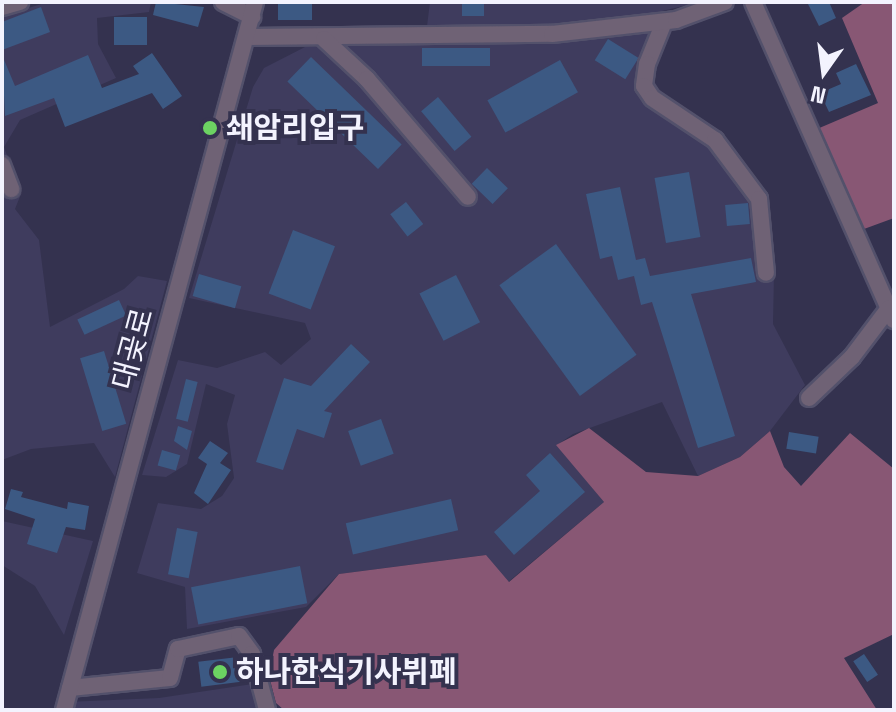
<!DOCTYPE html>
<meta charset="utf-8">
<style>
body{margin:0}
#map{position:relative;width:896px;height:712px;overflow:hidden;background:#34324f;font-family:"Space Grotesk","Noto Sans KR",sans-serif}
div>[style]{position:absolute}
.built>*{inset:0;background:#3f3c5e}
.forest>*{inset:0;background:#885774}
.building>*{inset:0;background:#3c5983;transform-origin:0 0}
.roads{filter:drop-shadow(2px 0 #53516b) drop-shadow(-2px 0 #53516b) drop-shadow(0 2px #53516b) drop-shadow(0 -2px #53516b)}
.minor>*{height:16px;margin:-8px;padding:0 8px;transform-origin:8px;border-radius:8px;background:#6f6275}
.dots>*{width:22px;height:22px;translate:-50% -50%;box-sizing:border-box;border:4px solid #34324f;border-radius:50%}
span{translate:-50% -50%;white-space:nowrap;text-align:center;line-height:1.15;-webkit-text-stroke:8px #34324f;paint-order:stroke}
.poi-label{font-size:30px;color:#f3f3fe;font-weight:700}
.left{translate:0 -50%;text-align:left}
.street-label{font-size:30px;color:#f3f3fe}
.frame{position:absolute;inset:0;border:4px solid #f3f3fe;pointer-events:none}
.north{position:absolute;left:784px;top:32px;width:80px;height:80px;-webkit-text-stroke:6px #34324f;paint-order:stroke;rotate:194deg;font-size:22px;font-weight:700;line-height:32px;text-align:center;color:#f3f3fe}
.north::after{content:'';display:block;margin:auto;width:28px;height:36px;background:#f3f3fe;clip-path:polygon(50% 0,100% 100%,50% 72%,0 100%)}
</style>
<div id="map">
<div class="built">
<i style="clip-path:polygon(48px 2px,151px 2px,149px 12px,97px 18px,98px 44px,116px 78px,20px 120px,4px 147px,21px 194px,15px 209px,39px 240px,50px 327px,124px 289px,138px 276px,167px 281px,115px 477px,94px 443px,31px 449px,2px 460px,2px 16px)"></i>
<i style="clip-path:polygon(430px 2px,700px 2px,620px 21px,433px 31px,427px 26px)"></i>
<i style="clip-path:polygon(653px 31px,638px 90px,715px 147px,752px 198px,774px 273px,773px 324px,805px 385px,770px 431px,740px 457px,698px 476px,662px 402px,573px 434px,557px 445px,604px 502px,508px 582px,485px 555px,339px 574px,306px 607px,187px 629px,185px 587px,137px 573px,158px 503px,201px 509px,222px 496px,234px 478px,227px 424px,235px 395px,206px 384px,187px 464px,166px 477px,142px 475px,178px 360px,217px 368px,265px 352px,281px 365px,311px 339px,305px 323px,189px 298px,253px 87px,264px 68px,305px 47px,537px 41px)"></i>
<i style="clip-path:polygon(2px 521px,93px 541px,64px 635px,35px 586px,2px 565px)"></i>
<i style="clip-path:polygon(260px 683px,267px 710px,64px 710px,66px 702px,159px 698px)"></i>
</div>
<div class="forest">
<i style="clip-path:polygon(865px 2px,894px 2px,894px 218px,864px 229px,817px 129px,878px 103px,842px 18px)"></i>
<i style="clip-path:polygon(589px 428px,646px 472px,698px 476px,740px 457px,770px 431px,784px 467px,801px 486px,850px 433px,894px 469px,894px 634px,844px 658px,877px 710px,284px 710px,276px 703px,269px 676px,274px 650px,339px 574px,486px 555px,509px 582px,604px 502px,556px 445px)"></i>
</div>
<div class="building">
<i style="clip-path:polygon(156px 2px,204px 7px,198px 27px,153px 15px)"></i>
<i style="left:312px;top:2px;width:18px;height:34px;rotate:90deg"></i>
<i style="left:462px;top:2px;width:22px;height:14px"></i>
<i style="clip-path:polygon(807px 2px,829px 2px,836px 18px,819px 26px)"></i>
<i style="clip-path:polygon(41px 7px,50px 32px,2px 50px,2px 22px)"></i>
<i style="left:114px;top:17px;width:33px;height:28px"></i>
<i style="left:608px;top:39px;width:36px;height:25px;rotate:32deg"></i>
<i style="left:422px;top:48px;width:68px;height:18px"></i>
<i style="clip-path:polygon(152px 53px,182px 96px,163px 109px,152px 93px,65px 127px,54px 98px,5px 116px,2px 55px,15px 86px,88px 55px,102px 88px,139px 74px,133px 66px)"></i>
<i style="left:311px;top:57px;width:126px;height:34px;rotate:44deg"></i>
<i style="left:560px;top:60px;width:37px;height:83px;rotate:61deg"></i>
<i style="clip-path:polygon(856px 64px,871px 95px,829px 112px,820px 93px,841px 84px,836px 73px)"></i>
<i style="left:438px;top:97px;width:52px;height:22px;rotate:50deg"></i>
<i style="left:487px;top:168px;width:29px;height:22px;rotate:44deg"></i>
<i style="left:689px;top:172px;width:66px;height:35px;rotate:80deg"></i>
<i style="clip-path:polygon(620px 187px,636px 260px,645px 258px,650px 276px,751px 258px,756px 282px,691px 294px,735px 436px,698px 448px,652px 302px,641px 305px,634px 276px,618px 280px,612px 256px,600px 259px,586px 194px)"></i>
<i style="left:406px;top:202px;width:28px;height:20px;rotate:52deg"></i>
<i style="left:748px;top:203px;width:21px;height:23px;rotate:85deg"></i>
<i style="left:293px;top:230px;width:45px;height:68px;rotate:21deg"></i>
<i style="left:556px;top:244px;width:137px;height:70px;rotate:54deg"></i>
<i style="left:199px;top:274px;width:44px;height:23px;rotate:16deg"></i>
<i style="left:456px;top:275px;width:53px;height:41px;rotate:63deg"></i>
<i style="left:119px;top:300px;width:17px;height:46px;rotate:65deg"></i>
<i style="clip-path:polygon(351px 344px,370px 362px,324px 411px,332px 413px,324px 438px,297px 429px,283px 470px,256px 462px,284px 378px,311px 386px)"></i>
<i style="left:104px;top:351px;width:76px;height:25px;rotate:73deg"></i>
<i style="left:186px;top:379px;width:12px;height:41px;rotate:14deg"></i>
<i style="left:381px;top:419px;width:37px;height:35px;rotate:70deg"></i>
<i style="clip-path:polygon(178px 426px,192px 431px,187px 450px,174px 441px)"></i>
<i style="left:789px;top:432px;width:30px;height:17px;rotate:9deg"></i>
<i style="clip-path:polygon(210px 441px,228px 453px,220px 463px,231px 470px,208px 504px,194px 493px,207px 464px,198px 458px)"></i>
<i style="left:162px;top:450px;width:19px;height:16px;rotate:16deg"></i>
<i style="clip-path:polygon(550px 453px,585px 492px,514px 555px,494px 532px,540px 491px,526px 475px)"></i>
<i style="clip-path:polygon(11px 489px,23px 492px,21px 497px,67px 509px,68px 502px,89px 506px,85px 530px,66px 527px,57px 553px,27px 544px,35px 519px,5px 509px)"></i>
<i style="left:451px;top:499px;width:32px;height:108px;rotate:77deg"></i>
<i style="left:177px;top:528px;width:21px;height:47px;rotate:11deg"></i>
<i style="left:300px;top:566px;width:38px;height:111px;rotate:79deg"></i>
<i style="left:864px;top:654px;width:25px;height:13px;rotate:56deg"></i>
<i style="left:238px;top:657px;width:25px;height:40px;rotate:83deg"></i>
</div>
<div class="roads">
<div class="minor">
<i style="left:223px;top:2px;width:33px;rotate:27deg"></i>
<i style="left:753px;top:2px;width:348px;rotate:66.1deg"></i>
<i style="left:2px;top:7px;width:19px;rotate:-16deg"></i>
<i style="left:664px;top:22px;width:45px;rotate:112deg"></i>
<i style="left:647px;top:64px;width:22px;rotate:98deg"></i>
<i style="left:644px;top:86px;width:14px;rotate:56deg"></i>
<i style="left:652px;top:98px;width:76px;rotate:33.7deg"></i>
<i style="left:715px;top:140px;width:74px;rotate:53.3deg"></i>
<i style="left:759px;top:199px;width:74px;rotate:84.6deg"></i>
<i style="left:248px;top:37px;width:304px;rotate:-0.6deg"></i>
<i style="left:552px;top:34px;width:125px;rotate:-6.4deg"></i>
<i style="left:676px;top:20px;width:52px;rotate:-20.2deg"></i>
<i style="left:324px;top:39px;width:59px;rotate:42.9deg"></i>
<i style="left:367px;top:79px;width:155px;rotate:49.4deg"></i>
<i style="left:2px;top:165px;width:26px;rotate:69deg"></i>
<i style="left:809px;top:398px;width:59px;rotate:-43.6deg"></i>
<i style="left:852px;top:357px;width:61px;rotate:-52.9deg"></i>
<i style="left:70px;top:688px;width:100px;rotate:-5.7deg"></i>
<i style="left:170px;top:678px;width:30px;rotate:-75deg"></i>
<i style="left:178px;top:649px;width:62px;rotate:-12deg"></i>
<i style="left:239px;top:636px;width:22px;rotate:54deg"></i>
<i style="left:252px;top:654px;width:58px;rotate:75deg"></i>
<i style="left:64px;top:710px;width:733px;rotate:-74.9deg"></i>
</div>
</div>
<div class="dots">
<i style="left:210px;top:128px;background:#6cd362"></i>
<i style="left:220px;top:672px;background:#6cd362"></i>
</div>
<div class="poi-label">
<span class="left" style="left:226px;top:128px">쇄암리입구</span>
<span class="left" style="left:236px;top:672px">하나한식기사뷔페</span>
</div>
<div class="street-label">
<span style="left:133px;top:349px;rotate:-75deg">대곶로</span>
</div>
<div class="frame"></div>
<div class="north">N</div>
</div>
